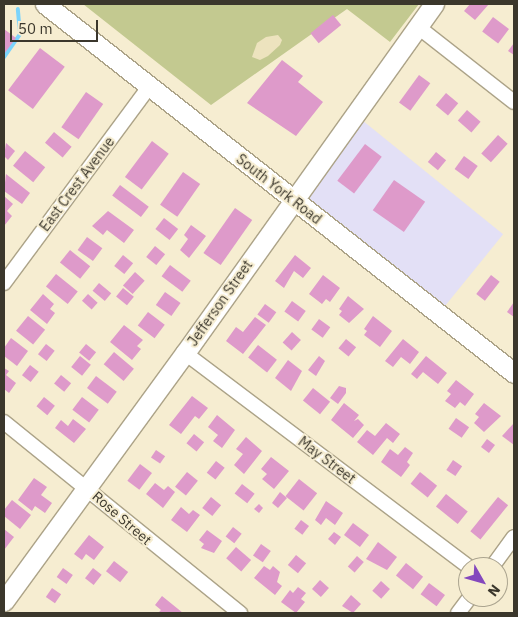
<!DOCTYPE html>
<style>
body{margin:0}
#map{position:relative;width:518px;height:617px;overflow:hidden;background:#f6edd1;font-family:"IBM Plex Sans",sans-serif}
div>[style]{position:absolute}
.commercial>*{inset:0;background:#e3e0f6;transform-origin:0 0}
.green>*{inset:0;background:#c3c990}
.sand>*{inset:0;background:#ede3be}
.stream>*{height:4px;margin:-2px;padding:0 2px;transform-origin:2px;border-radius:2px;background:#7cd4fb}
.building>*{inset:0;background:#de9aca;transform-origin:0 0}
.roads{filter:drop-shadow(1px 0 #aca388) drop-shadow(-1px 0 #aca388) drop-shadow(0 1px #aca388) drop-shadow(0 -1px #aca388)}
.street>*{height:14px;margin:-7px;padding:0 7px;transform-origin:7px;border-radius:7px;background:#fff}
.secondary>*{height:19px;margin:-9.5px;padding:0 9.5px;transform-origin:9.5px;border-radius:9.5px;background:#fff}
span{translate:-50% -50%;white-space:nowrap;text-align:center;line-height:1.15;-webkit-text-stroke:4px #f6edd1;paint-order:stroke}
.street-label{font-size:14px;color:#3b372c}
.frame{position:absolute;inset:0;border:5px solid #3b372c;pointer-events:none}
.north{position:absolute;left:458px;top:557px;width:50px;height:50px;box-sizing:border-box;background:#f6edd1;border:1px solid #aba48f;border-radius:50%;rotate:128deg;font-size:14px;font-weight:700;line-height:20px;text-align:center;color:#3b372c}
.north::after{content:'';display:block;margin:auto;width:18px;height:22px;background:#8448bd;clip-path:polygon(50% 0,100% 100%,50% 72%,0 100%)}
.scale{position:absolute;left:10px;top:20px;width:88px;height:22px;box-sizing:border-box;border:2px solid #3b372c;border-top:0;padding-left:6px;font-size:15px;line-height:18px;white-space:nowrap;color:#3b372c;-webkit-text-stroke:4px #f6edd1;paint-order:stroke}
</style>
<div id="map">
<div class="commercial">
<i style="left:357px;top:116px;width:188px;height:103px;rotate:39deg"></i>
</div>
<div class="green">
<i style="clip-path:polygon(83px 4px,419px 4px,390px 42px,347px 9px,211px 105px)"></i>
</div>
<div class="sand">
<i style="clip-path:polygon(278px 35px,282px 40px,280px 45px,268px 56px,260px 60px,252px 57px,257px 43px,266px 37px)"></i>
</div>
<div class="stream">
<i style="left:4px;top:57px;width:28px;rotate:-55deg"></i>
<i style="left:20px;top:34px;width:25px;rotate:-95deg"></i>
</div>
<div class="building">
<i style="clip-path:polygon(470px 4px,489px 4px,475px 20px,464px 11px)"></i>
<i style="left:333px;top:15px;width:13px;height:29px;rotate:51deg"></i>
<i style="left:493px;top:17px;width:20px;height:18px;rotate:37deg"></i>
<i style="clip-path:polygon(4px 29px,16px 38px,4px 54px)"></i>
<i style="clip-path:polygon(514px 43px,514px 55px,508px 51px)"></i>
<i style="left:40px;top:48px;width:31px;height:53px;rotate:37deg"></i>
<i style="clip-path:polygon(282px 60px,303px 76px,298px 82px,323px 102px,296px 136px,247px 103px)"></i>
<i style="left:419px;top:75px;width:14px;height:34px;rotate:36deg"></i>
<i style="left:86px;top:92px;width:21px;height:43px;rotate:35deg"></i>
<i style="left:446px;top:93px;width:16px;height:16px;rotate:40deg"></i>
<i style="left:467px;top:110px;width:18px;height:14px;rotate:41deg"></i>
<i style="left:54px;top:132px;width:23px;height:14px;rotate:40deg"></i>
<i style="left:498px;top:135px;width:13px;height:25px;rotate:42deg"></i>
<i style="left:152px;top:141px;width:21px;height:45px;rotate:37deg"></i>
<i style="clip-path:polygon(6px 143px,15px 151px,8px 160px,4px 156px)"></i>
<i style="left:365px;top:144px;width:21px;height:46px;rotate:37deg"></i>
<i style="left:25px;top:151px;width:26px;height:19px;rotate:39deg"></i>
<i style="left:436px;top:152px;width:13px;height:13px;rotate:39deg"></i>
<i style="left:464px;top:156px;width:17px;height:16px;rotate:36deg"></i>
<i style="left:183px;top:172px;width:21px;height:40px;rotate:35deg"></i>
<i style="clip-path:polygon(6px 174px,30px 193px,22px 204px,4px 191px)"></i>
<i style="left:394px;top:180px;width:38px;height:37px;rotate:35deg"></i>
<i style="left:120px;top:185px;width:36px;height:13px;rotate:37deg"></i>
<i style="clip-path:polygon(4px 196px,13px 204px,7px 211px,12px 216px,4px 226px)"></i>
<i style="left:235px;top:208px;width:21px;height:55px;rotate:35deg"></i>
<i style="clip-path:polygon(108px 211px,134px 230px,124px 243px,107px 230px,103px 235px,92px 226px)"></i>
<i style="left:164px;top:218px;width:18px;height:14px;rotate:38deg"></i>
<i style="clip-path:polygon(191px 225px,206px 236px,189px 258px,180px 250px,188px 239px,184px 235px)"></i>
<i style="left:87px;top:237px;width:19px;height:16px;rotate:36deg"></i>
<i style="left:155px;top:246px;width:13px;height:14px;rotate:39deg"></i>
<i style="left:70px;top:250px;width:26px;height:16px;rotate:39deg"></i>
<i style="left:123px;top:255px;width:13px;height:14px;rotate:39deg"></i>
<i style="clip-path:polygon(295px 255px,311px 268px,303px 278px,294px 271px,284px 288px,275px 281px)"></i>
<i style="left:170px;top:265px;width:26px;height:14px;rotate:37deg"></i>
<i style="left:135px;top:272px;width:13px;height:18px;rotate:42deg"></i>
<i style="left:56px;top:274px;width:28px;height:16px;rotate:39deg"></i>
<i style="clip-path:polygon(323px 275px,340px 288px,330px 302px,326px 299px,322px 304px,309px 294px)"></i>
<i style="left:491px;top:275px;width:11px;height:24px;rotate:38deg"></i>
<i style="left:99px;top:283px;width:16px;height:10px;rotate:40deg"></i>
<i style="left:123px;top:288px;width:14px;height:11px;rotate:39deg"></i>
<i style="left:165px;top:292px;width:19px;height:16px;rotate:35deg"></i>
<i style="clip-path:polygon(43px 294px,54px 304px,50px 309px,55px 313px,47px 324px,30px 310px)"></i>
<i style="left:88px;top:294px;width:13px;height:9px;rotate:42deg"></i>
<i style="clip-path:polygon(348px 296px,364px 309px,349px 323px,339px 315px,342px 311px,339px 309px)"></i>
<i style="left:292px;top:301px;width:17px;height:13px;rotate:36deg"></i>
<i style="clip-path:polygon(514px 302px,514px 317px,507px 312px)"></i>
<i style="left:265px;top:304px;width:14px;height:13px;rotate:36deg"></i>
<i style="left:148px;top:312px;width:21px;height:17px;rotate:37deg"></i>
<i style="left:28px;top:316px;width:22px;height:19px;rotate:39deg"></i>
<i style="clip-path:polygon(373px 316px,392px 331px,380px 347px,364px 335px,367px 331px,364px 329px)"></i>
<i style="clip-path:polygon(255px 317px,266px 325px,243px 354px,226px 341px,236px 327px,243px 332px)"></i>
<i style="left:319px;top:319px;width:14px;height:13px;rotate:36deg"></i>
<i style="clip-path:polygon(124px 325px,143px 340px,137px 346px,141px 349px,132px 360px,110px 342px)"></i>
<i style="left:292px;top:332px;width:12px;height:14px;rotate:42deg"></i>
<i style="clip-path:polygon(11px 338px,28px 351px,17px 366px,4px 356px,4px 348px)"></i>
<i style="left:346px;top:339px;width:13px;height:12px;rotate:39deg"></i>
<i style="clip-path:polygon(403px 339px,419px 352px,410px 364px,401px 357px,393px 367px,385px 361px)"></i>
<i style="left:46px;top:344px;width:11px;height:13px;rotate:38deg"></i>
<i style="left:86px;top:344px;width:13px;height:11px;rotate:39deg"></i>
<i style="left:258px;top:345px;width:24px;height:16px;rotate:38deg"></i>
<i style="left:114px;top:352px;width:26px;height:16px;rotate:40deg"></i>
<i style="left:80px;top:356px;width:14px;height:14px;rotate:39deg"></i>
<i style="clip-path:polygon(319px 356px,325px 361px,316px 376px,308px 370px)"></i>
<i style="clip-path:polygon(426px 356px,447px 373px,438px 384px,423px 372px,417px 379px,411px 374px)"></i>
<i style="clip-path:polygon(288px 360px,302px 371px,291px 391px,275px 378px)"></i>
<i style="left:30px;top:365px;width:11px;height:13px;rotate:38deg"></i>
<i style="clip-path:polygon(4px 368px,9px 371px,6px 375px,16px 383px,9px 393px,4px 389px)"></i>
<i style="left:61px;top:375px;width:13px;height:11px;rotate:39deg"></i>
<i style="left:96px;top:376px;width:26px;height:15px;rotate:37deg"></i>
<i style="clip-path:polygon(456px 380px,474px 394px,465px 406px,460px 402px,455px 408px,445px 401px,451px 394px,447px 391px)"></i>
<i style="clip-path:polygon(339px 386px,346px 388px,346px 393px,338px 404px,330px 398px)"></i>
<i style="left:313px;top:388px;width:22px;height:16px;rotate:39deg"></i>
<i style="clip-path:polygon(192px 396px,208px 408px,199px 419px,195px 416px,181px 434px,169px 425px)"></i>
<i style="left:44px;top:397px;width:14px;height:12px;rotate:39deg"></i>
<i style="left:82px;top:397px;width:21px;height:16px;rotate:37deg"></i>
<i style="clip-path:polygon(344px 403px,359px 415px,354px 421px,358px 419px,364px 425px,353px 438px,331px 420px)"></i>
<i style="clip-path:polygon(484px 403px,501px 416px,484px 432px,474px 423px,479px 417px,475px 414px)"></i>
<i style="clip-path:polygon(217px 415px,235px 430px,222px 448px,213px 441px,218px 435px,208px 427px)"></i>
<i style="left:456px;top:418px;width:16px;height:13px;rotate:35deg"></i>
<i style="clip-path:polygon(73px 419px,86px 429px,74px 443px,55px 428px,61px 420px,68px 426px)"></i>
<i style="clip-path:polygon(386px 423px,400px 434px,393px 443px,387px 438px,373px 455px,357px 442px,367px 430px,375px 436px)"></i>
<i style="clip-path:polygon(514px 423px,514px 445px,502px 436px)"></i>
<i style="left:194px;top:434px;width:13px;height:12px;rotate:39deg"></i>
<i style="clip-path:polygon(246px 437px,262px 451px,244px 474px,234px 465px,243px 454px,236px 449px)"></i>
<i style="left:487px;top:439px;width:10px;height:10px;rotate:37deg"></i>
<i style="clip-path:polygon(405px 447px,413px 453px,407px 462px,410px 465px,401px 477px,381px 462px,390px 449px,398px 455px)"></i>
<i style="left:156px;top:450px;width:11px;height:9px;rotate:34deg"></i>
<i style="clip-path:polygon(271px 457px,289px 471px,274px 489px,262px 479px,267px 474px,261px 469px)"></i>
<i style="left:453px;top:460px;width:11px;height:12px;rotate:34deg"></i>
<i style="left:216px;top:461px;width:11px;height:15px;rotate:38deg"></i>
<i style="left:140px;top:464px;width:15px;height:21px;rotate:37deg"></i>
<i style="left:187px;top:472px;width:14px;height:19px;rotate:39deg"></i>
<i style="left:420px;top:472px;width:22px;height:15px;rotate:39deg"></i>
<i style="clip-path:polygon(34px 478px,47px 487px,41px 495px,52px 503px,45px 513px,35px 506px,32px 511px,18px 500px)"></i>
<i style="left:299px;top:479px;width:23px;height:22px;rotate:38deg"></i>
<i style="clip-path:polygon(155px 483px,164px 490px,168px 486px,175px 492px,163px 508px,146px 494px)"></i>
<i style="left:242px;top:484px;width:16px;height:12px;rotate:38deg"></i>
<i style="clip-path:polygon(280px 492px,287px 498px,278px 508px,272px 503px)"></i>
<i style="left:446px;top:494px;width:28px;height:16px;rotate:39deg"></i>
<i style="left:211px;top:497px;width:13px;height:14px;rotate:39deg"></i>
<i style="left:498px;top:497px;width:13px;height:44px;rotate:39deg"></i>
<i style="clip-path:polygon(12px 500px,31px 515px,20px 529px,4px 516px,4px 510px)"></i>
<i style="clip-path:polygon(326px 501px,343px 513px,335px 525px,326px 518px,321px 525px,315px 520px)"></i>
<i style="clip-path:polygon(259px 504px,263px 508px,259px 513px,254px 509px)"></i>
<i style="clip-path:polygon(181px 507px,189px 514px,193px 510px,200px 515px,187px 532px,171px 520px)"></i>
<i style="left:301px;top:520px;width:10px;height:11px;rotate:37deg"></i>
<i style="left:353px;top:523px;width:20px;height:15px;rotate:37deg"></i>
<i style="left:233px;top:527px;width:11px;height:12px;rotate:38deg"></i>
<i style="clip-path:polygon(4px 529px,14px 537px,4px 550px)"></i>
<i style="clip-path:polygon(207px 530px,222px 541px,214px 553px,201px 548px,204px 544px,199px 540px)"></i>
<i style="clip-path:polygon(334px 532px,341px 537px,335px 545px,328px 539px)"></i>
<i style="clip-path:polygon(89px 535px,104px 547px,94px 560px,86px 554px,82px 560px,74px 554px)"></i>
<i style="clip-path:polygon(378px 542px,397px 557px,387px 570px,366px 559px)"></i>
<i style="left:261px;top:544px;width:12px;height:14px;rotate:35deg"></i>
<i style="left:236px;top:547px;width:20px;height:15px;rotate:41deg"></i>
<i style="left:296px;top:555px;width:13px;height:13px;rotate:39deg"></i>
<i style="left:357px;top:556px;width:9px;height:14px;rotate:41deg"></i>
<i style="left:114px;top:561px;width:18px;height:13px;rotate:38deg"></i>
<i style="left:406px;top:563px;width:22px;height:16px;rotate:39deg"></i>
<i style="clip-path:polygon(264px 566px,270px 570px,273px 566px,280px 572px,277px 582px,282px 586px,275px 595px,254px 578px)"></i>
<i style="left:63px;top:568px;width:12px;height:11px;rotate:35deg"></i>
<i style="left:93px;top:568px;width:11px;height:13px;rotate:38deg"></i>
<i style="left:320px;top:580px;width:12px;height:12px;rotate:42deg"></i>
<i style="left:381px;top:581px;width:12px;height:13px;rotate:42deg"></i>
<i style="left:429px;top:583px;width:20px;height:14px;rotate:37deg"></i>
<i style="clip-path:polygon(298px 587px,306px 593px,301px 599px,305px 602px,296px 613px,281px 602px,290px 590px,293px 593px)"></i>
<i style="left:52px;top:588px;width:11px;height:11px;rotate:34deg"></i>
<i style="clip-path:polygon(351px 595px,361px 604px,353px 613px,342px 606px)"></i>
<i style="clip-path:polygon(162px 596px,183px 613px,158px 613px,161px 610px,155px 605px)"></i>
</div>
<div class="roads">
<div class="street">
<i style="left:417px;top:26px;width:123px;rotate:38.1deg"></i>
<i style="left:4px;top:283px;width:245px;rotate:-53.5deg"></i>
<i style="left:185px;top:353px;width:356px;rotate:37deg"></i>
<i style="left:4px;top:422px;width:304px;rotate:39deg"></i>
<i style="left:492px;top:567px;width:37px;rotate:-54deg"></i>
<i style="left:458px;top:613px;width:20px;rotate:-53deg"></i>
</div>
<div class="secondary">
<i style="left:45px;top:4px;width:597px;rotate:38.19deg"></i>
<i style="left:4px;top:601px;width:307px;rotate:-53.9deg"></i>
<i style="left:185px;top:353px;width:429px;rotate:-54.5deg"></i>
</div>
</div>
<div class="street-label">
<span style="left:77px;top:184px;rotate:-53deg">East Crest Avenue</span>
<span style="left:279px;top:189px;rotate:38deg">South York Road</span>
<span style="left:220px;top:303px;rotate:-55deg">Jefferson Street</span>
<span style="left:327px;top:460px;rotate:37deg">May Street</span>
<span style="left:122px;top:518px;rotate:41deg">Rose Street</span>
</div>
<div class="frame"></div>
<div class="north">N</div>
<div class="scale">50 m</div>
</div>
